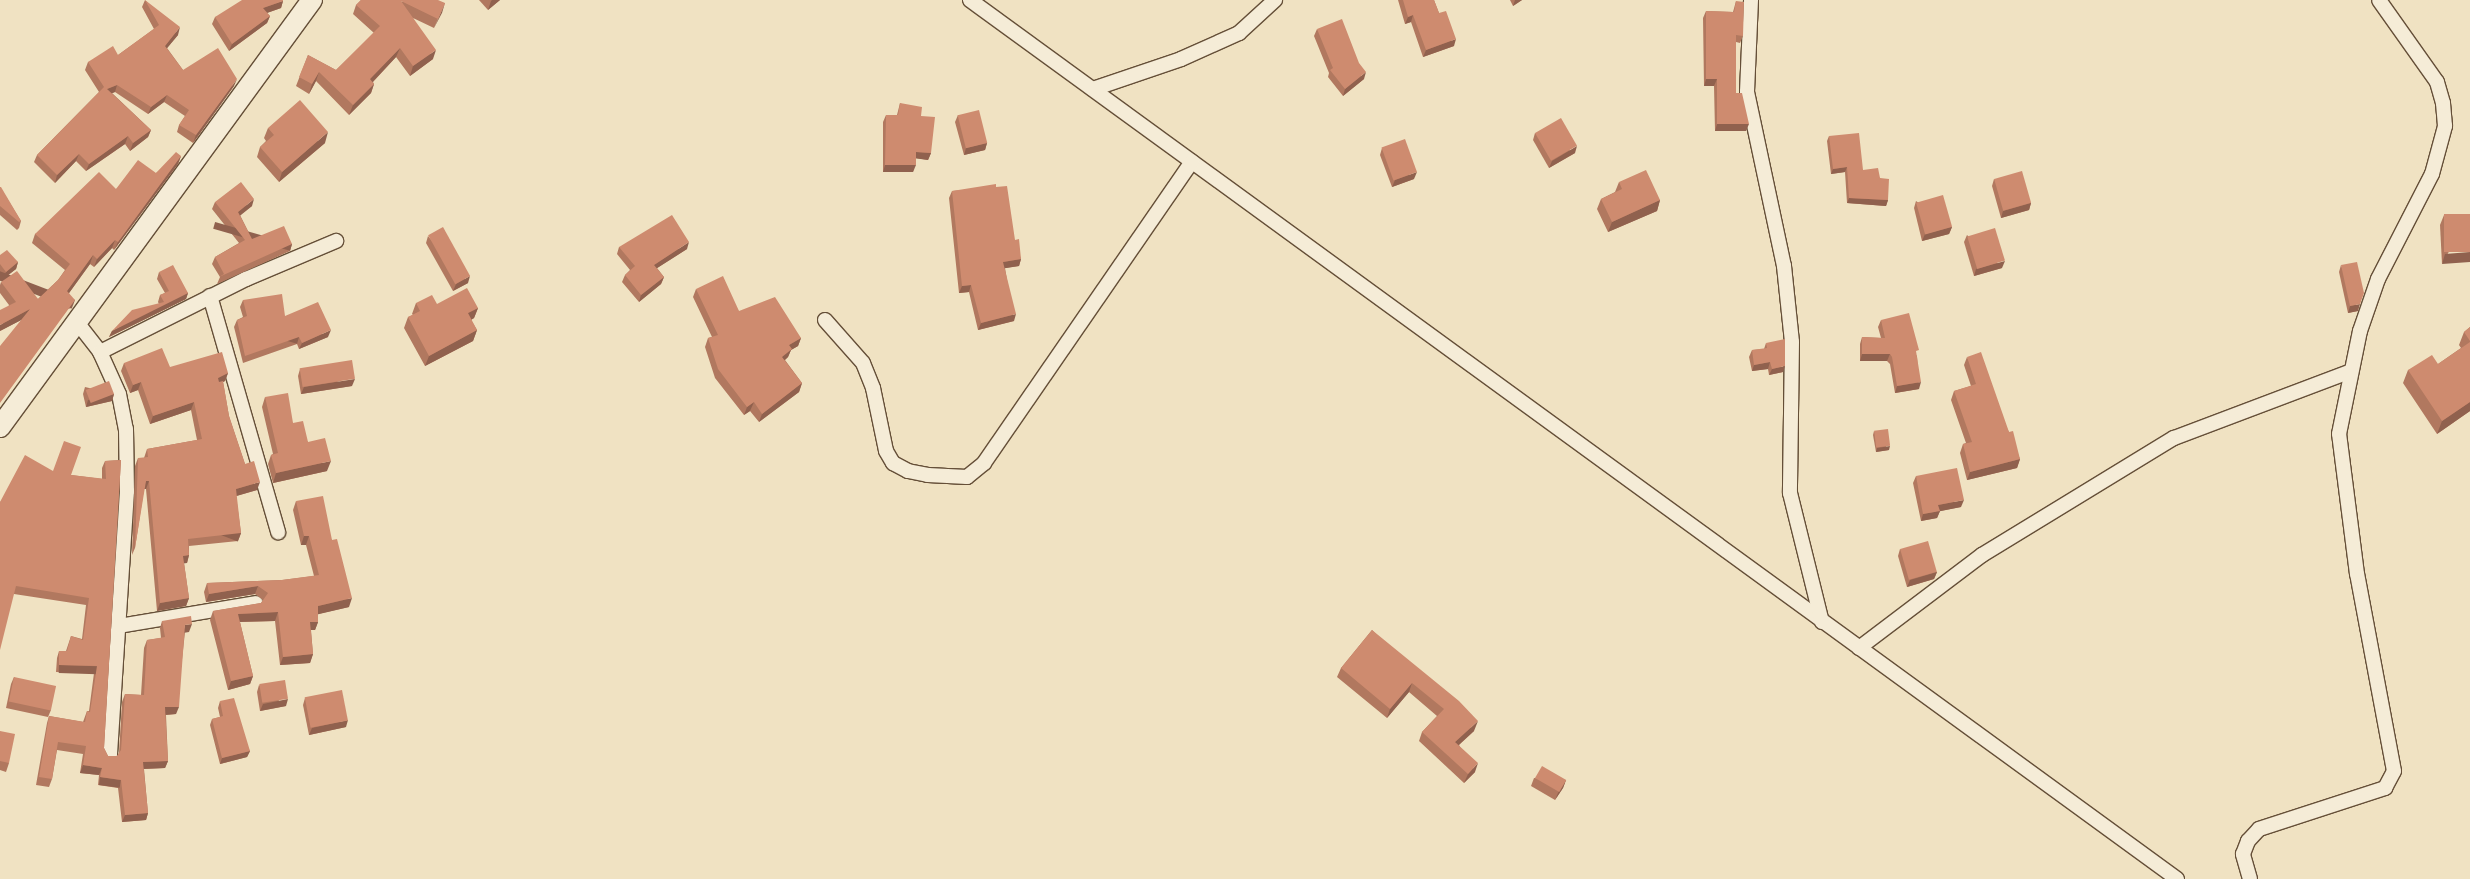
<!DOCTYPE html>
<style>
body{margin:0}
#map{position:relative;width:2470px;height:879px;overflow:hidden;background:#f0e2c2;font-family:Alegreya,serif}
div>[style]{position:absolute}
.roads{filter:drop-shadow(1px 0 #654f38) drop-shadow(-1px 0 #654f38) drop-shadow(0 1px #654f38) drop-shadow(0 -1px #654f38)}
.minor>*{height:14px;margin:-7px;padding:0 7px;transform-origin:7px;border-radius:7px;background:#f5ecd7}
.secondary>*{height:20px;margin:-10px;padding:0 10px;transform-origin:10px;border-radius:10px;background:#f5ecd7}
.wall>*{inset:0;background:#b1785f}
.shaded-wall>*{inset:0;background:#90614e;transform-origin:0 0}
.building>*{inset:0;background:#ce8b6f;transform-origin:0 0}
span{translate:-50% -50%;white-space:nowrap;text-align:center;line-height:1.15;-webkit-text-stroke:4px #f5ecd7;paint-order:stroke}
</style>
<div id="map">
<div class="roads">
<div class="minor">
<i style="left:970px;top:0;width:1493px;rotate:36.06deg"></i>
<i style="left:1751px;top:0;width:92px;rotate:92.5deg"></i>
<i style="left:1747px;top:92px;width:178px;rotate:78deg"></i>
<i style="left:1784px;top:266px;width:76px;rotate:84deg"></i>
<i style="left:1792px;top:342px;width:151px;rotate:90.8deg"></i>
<i style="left:1790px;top:493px;width:133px;rotate:76.1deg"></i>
<i style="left:1093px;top:89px;width:93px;rotate:-18.8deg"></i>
<i style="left:1181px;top:59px;width:64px;rotate:-24.1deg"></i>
<i style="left:1239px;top:33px;width:49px;rotate:-42.5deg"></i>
<i style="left:210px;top:296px;width:246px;rotate:73.9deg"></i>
<i style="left:825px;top:320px;width:57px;rotate:48.5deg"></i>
<i style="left:863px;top:363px;width:27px;rotate:68deg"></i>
<i style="left:873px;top:388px;width:64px;rotate:78.3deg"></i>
<i style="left:886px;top:451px;width:14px;rotate:60deg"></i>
<i style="left:893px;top:463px;width:17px;rotate:28deg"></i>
<i style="left:908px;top:471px;width:20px;rotate:11deg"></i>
<i style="left:928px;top:475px;width:39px;rotate:3deg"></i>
<i style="left:967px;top:477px;width:22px;rotate:-39deg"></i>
<i style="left:984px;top:463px;width:366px;rotate:-55.4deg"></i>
<i style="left:76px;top:321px;width:39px;rotate:52deg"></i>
<i style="left:100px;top:352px;width:46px;rotate:65.7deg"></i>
<i style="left:119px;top:394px;width:36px;rotate:79deg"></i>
<i style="left:126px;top:429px;width:62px;rotate:89.1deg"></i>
<i style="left:127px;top:491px;width:266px;rotate:93.7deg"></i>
<i style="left:100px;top:352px;width:163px;rotate:-26.6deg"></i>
<i style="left:246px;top:279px;width:98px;rotate:-22.9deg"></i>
<i style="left:119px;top:626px;width:139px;rotate:-9.5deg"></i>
<i style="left:1859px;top:648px;width:154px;rotate:-37.1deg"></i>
<i style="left:1982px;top:555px;width:225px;rotate:-31.4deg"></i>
<i style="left:2174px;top:438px;width:189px;rotate:-20.7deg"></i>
<i style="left:2250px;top:879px;width:26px;rotate:-106deg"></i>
<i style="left:2243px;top:854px;width:14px;rotate:-69deg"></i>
<i style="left:2248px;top:841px;width:16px;rotate:-47deg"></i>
<i style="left:2259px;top:829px;width:133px;rotate:-18deg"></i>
<i style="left:2385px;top:788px;width:19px;rotate:-62deg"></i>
<i style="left:2394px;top:771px;width:200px;rotate:-100.6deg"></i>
<i style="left:2357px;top:574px;width:141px;rotate:-97.3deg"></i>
<i style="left:2339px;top:434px;width:105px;rotate:-78.5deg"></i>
<i style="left:2360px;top:331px;width:55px;rotate:-70.9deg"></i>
<i style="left:2378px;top:279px;width:118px;rotate:-62.8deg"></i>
<i style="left:2432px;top:174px;width:50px;rotate:-74.8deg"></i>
<i style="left:2445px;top:126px;width:23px;rotate:-95deg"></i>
<i style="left:2443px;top:103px;width:22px;rotate:-106deg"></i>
<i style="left:2437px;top:82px;width:100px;rotate:-125.3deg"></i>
</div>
<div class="secondary">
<i style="left:0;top:427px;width:529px;rotate:-53.85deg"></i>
</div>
</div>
<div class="wall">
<i style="clip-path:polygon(145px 0,178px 35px,167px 48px,183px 70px,234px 86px,193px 143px,177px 132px,179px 125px,185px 116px,164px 102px,148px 114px,115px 92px,112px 93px,151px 130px,148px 137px,130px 151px,125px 144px,86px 171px,76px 161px,55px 183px,34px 162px,37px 155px,99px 92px,85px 70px,88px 62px,118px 55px,154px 29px,142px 7px)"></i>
<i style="clip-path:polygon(361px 0,445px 3px,434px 28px,413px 18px,433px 59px,410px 76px,396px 57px,373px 82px,374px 84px,371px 93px,349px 115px,316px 81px,309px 94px,296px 86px,308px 55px,336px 70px,374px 33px,353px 14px,356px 5px)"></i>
<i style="clip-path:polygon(479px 0,500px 0,488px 10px)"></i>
<i style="clip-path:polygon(1398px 0,1434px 0,1439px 13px,1454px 46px,1423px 57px,1411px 22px,1405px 24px)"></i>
<i style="clip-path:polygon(1510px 0,1522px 0,1513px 6px)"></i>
<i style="clip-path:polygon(283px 1px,281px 8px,267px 13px,270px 16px,267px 23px,229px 51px,212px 24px,215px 17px)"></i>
<i style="clip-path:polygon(1736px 1px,1743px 36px,1740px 43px,1736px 42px,1736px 93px,1746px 131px,1715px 131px,1714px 86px,1704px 86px,1703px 18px,1706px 11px,1733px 12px)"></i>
<i style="clip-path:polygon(1317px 29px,1364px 79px,1343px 96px,1328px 77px,1329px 73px,1314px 36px)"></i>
<i style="clip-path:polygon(900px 103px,921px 116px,931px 153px,928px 160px,916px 158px,913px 172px,883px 172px,883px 122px,886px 115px,897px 115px)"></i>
<i style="clip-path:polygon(958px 115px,987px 143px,985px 150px,964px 155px,955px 122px)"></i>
<i style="clip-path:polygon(268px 128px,325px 143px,279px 182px,257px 157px,260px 147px,266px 141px,264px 138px)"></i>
<i style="clip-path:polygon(1535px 133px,1575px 153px,1549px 168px,1533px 140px)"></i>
<i style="clip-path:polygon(1829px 136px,1863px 170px,1880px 178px,1888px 200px,1886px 206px,1847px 203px,1845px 172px,1831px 174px,1827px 141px)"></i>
<i style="clip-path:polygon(1382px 148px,1414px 179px,1392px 187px,1380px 155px)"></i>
<i style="clip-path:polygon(181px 156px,178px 164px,114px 250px,112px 248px,94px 267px,90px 264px,69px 293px,72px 308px,21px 320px,0 331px,9px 305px,0 293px,0 285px,1px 282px,38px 299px,58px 280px,65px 270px,32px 243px,35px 234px,116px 189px,156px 173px)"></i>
<i style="clip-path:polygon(1994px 179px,2031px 203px,2029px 210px,2001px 218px,1992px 186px)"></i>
<i style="clip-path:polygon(1619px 182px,1660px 200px,1657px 211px,1608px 232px,1597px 209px,1601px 199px,1615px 192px)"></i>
<i style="clip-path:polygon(0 187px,21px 221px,19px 228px,17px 230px,0 215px)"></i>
<i style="clip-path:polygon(996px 187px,1021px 259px,1019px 266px,1005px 268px,1014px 321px,978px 330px,969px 292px,959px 293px,949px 198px,952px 191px)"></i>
<i style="clip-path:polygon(1916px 201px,1952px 227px,1949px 234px,1922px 241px,1914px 208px)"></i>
<i style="clip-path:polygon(215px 202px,252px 206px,240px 215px,252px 239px,292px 244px,290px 251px,217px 284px,220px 277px,212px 264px,215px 257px,239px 243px,212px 209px)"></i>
<i style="clip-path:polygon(2470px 214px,2442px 264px,2440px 225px,2444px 215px)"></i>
<i style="clip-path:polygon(1967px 235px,2002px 268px,1974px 276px,1964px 242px)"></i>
<i style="clip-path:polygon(428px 236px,468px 283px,453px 291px,426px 243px)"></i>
<i style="clip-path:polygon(619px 247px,687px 249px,657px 268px,664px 277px,661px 284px,639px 302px,622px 282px,625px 275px,630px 270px,617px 254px)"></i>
<i style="clip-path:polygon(0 255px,18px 262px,16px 269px,3px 279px,0 274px)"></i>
<i style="clip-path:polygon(2341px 265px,2358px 311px,2348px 313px,2339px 272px)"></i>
<i style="clip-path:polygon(159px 272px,188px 293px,186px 299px,109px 337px,112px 331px,159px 304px,158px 302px,160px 295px,165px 293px,157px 279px)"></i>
<i style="clip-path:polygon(696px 289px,739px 311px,801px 338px,798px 346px,791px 350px,788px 357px,785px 360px,802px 383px,799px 392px,759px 422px,750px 411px,744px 415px,715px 378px,705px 347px,708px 338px,712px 337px,693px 297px)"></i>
<i style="clip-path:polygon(243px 300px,285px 316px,328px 337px,299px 349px,297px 344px,243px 363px,234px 327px,237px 320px,243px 317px,240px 307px)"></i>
<i style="clip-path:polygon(416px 303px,437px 304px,478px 308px,474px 318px,471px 320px,477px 330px,473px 341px,425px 366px,404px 328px,408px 317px,413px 315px,412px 314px)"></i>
<i style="clip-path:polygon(1881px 320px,1917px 356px,1919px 389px,1895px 393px,1890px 364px,1887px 361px,1860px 361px,1860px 344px,1862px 337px,1881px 338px,1878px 327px)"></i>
<i style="clip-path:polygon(2470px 327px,2470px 411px,2437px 434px,2403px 383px,2408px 370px,2438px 364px,2461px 348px,2459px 345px,2464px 332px)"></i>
<i style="clip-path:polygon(1766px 343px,1783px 372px,1769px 375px,1768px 369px,1752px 371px,1749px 357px,1752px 350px,1764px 349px)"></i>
<i style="clip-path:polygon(1967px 357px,2009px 432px,2020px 459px,2017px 468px,1967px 480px,1960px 453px,1963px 444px,1966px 443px,1951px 400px,1954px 391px,1971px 386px,1964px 365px)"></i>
<i style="clip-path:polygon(124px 363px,170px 367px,228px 373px,225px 381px,223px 382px,229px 416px,245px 464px,257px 490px,236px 496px,241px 533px,238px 541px,189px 546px,189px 555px,187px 563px,184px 563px,189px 598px,186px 606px,157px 611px,146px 489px,144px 489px,135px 548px,132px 555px,135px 466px,138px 458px,144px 458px,147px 449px,197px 440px,191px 410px,150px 424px,138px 390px,130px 393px,121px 371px)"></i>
<i style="clip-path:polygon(300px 369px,352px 386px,301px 394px,298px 376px)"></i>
<i style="clip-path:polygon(85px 387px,114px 394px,112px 401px,86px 407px,83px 394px)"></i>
<i style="clip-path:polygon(265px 397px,293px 423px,308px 442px,327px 471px,273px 483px,268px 464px,271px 455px,273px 454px,262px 407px)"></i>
<i style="clip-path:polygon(1874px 431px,1889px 450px,1876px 452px,1873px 435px)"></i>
<i style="clip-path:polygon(121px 460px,104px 748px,108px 756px,117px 756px,119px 753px,122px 702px,125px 694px,141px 695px,144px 648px,147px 640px,161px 638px,160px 628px,162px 621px,189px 632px,185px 632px,176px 714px,166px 715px,168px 761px,165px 768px,144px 769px,148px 813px,146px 820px,122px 822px,118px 788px,98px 785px,99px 775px,80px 773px,83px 754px,57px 750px,52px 779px,49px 787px,36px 785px,47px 723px,49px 716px,83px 722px,87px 711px,89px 711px,94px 673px,56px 672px,57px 658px,59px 651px,66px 651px,71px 636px,82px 639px,86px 605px,14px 594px,0 502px,53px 471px,71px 475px,102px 479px,102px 468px,105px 461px)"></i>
<i style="clip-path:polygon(1916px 476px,1961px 507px,1940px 511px,1937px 518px,1921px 521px,1913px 483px)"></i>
<i style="clip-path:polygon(296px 501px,332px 540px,349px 607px,318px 614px,318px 622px,315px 630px,311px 630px,313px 654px,310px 663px,280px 665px,275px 621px,240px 622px,253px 676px,250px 684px,228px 690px,210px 620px,213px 611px,261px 603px,263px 600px,255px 594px,206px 602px,204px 592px,207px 583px,282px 580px,314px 576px,306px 545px,301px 545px,293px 510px)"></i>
<i style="clip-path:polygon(1900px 549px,1937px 572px,1934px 579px,1907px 587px,1898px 556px)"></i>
<i style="clip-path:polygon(1372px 630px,1474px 731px,1459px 745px,1475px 772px,1464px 783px,1419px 741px,1422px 732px,1437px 716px,1409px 692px,1387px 718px,1337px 677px,1341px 668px)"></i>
<i style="clip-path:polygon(14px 677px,51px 710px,48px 717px,6px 708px,11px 684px)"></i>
<i style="clip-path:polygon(259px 685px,286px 706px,260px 711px,257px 692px)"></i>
<i style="clip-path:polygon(305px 698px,346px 727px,309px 735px,303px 705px)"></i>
<i style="clip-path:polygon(220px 701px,250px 751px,247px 757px,220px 764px,210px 725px,212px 719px,220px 717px,218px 708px)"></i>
<i style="clip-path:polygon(0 731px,9px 763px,6px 772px,0 770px)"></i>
<i style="clip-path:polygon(1534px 778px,1566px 780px,1563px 788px,1555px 800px,1531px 786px)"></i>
</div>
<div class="shaded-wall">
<i style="clip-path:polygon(492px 0,500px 0,488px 10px,491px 1px)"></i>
<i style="clip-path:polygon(1515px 0,1522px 0,1513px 6px)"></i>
<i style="clip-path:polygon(283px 1px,281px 8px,261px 15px,263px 8px)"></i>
<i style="clip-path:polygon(445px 3px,442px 13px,434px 28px,438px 19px)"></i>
<i style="clip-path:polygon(1413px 15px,1411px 22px,1405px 24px,1408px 17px)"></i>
<i style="clip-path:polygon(270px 16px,267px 23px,229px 51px,232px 44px)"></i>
<i style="clip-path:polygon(180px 27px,178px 35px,163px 53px,165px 46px)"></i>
<i style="clip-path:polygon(1456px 39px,1454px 46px,1423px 57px,1426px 50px)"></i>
<i style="clip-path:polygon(400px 48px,396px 57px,366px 89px,370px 79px)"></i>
<i style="clip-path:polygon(436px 50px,433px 59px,410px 76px,413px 66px)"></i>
<i style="clip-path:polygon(319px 72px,316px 81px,309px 94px,312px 84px)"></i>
<i style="clip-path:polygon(1366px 72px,1364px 79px,1343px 96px,1345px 89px)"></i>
<i style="clip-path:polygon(237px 79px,234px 86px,193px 143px,196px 135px)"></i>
<i style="clip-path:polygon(1706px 79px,1717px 79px,1714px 86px,1704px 86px)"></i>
<i style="clip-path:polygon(374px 84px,371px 93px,349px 115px,353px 105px)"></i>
<i style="clip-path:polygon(117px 85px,115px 92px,105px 96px,107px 89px)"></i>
<i style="clip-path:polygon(167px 95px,164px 102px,148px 114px,151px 107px)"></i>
<i style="clip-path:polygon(1717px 124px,1749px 124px,1746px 131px,1715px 131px)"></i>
<i style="clip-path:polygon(151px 130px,148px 137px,130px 151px,133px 143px)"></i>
<i style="clip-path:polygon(328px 132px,325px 143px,279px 182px,282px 172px)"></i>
<i style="clip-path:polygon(128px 136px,125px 144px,86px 171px,89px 164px)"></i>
<i style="clip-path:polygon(987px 143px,985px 150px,964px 155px,966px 148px)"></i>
<i style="clip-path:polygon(1577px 146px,1575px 153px,1549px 168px,1552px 161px)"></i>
<i style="clip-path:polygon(916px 152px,931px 153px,928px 160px,913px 158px)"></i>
<i style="clip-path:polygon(79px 154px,76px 161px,55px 183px,57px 175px)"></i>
<i style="clip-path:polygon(181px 156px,178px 164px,114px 250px,118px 242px)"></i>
<i style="clip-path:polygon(885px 165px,916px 165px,913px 172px,883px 172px)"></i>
<i style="clip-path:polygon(1847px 167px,1845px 172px,1831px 174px,1833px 169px)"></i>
<i style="clip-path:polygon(1417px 172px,1414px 179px,1392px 187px,1395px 180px)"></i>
<i style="clip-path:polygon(1849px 198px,1888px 200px,1886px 206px,1847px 203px)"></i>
<i style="clip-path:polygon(254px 199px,252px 206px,236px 219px,238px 212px)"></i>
<i style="clip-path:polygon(1660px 200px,1657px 211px,1608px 232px,1612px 222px)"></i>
<i style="clip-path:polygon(2031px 203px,2029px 210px,2001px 218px,2003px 211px)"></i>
<i style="clip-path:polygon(1952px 227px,1949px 234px,1922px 241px,1925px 234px)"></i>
<i style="clip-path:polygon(115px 240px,112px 248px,94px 267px,97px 259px)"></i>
<i style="clip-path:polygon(689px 242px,687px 249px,651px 272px,654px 265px)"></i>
<i style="left:292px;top:244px;width:7px;height:80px;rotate:106deg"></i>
<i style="clip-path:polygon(2470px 252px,2470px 262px,2442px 264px,2445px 254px)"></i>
<i style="clip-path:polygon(93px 255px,90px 264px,64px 300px,67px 291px)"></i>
<i style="clip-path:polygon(1021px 259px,1019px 266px,1000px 269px,1003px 262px)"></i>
<i style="clip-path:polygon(2005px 261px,2002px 268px,1974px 276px,1976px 269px)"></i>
<i style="clip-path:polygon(18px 262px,16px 269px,3px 279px,6px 272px)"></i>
<i style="clip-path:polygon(470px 276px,468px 283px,453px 291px,456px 284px)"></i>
<i style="clip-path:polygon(664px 277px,661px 284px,639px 302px,641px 295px)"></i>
<i style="clip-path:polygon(971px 285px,969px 292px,959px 293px,962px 286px)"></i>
<i style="clip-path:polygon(188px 293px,186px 299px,109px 337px,112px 331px)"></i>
<i style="left:75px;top:300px;width:9px;height:127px;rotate:111deg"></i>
<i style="clip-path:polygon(2360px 304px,2358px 311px,2348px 313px,2350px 306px)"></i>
<i style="clip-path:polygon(478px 308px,474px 318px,464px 324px,468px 313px)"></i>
<i style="clip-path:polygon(30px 309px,27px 317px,0 331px,0 325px)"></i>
<i style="clip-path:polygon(1016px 314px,1014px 321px,978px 330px,981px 323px)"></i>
<i style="clip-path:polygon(331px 330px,328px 337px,299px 349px,302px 343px)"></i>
<i style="clip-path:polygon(477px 330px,473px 341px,425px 366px,429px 356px)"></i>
<i style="left:299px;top:337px;width:7px;height:57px;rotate:106deg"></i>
<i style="clip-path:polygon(801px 338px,798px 346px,791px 350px,788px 357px,779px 365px,782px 357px,789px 345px)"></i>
<i style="clip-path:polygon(1862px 354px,1890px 354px,1887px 361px,1860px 361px)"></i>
<i style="clip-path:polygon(1770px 362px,1768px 369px,1752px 371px,1754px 365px)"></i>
<i style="clip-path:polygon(1785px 366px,1783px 372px,1769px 375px,1772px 369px)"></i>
<i style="clip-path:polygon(228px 373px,225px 381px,215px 386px,218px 378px)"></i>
<i style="clip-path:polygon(355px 379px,352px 386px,301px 394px,304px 387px)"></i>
<i style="clip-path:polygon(141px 382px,138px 390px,130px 393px,133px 385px)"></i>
<i style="clip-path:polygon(1921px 382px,1919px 389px,1895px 393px,1897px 386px)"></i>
<i style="clip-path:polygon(802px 383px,799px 392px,759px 422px,762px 414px)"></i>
<i style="clip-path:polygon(114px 394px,112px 401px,86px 407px,88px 400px)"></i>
<i style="clip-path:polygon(194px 402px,191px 410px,150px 424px,153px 416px)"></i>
<i style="clip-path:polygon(754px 402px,750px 411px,744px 415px,747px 407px)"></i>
<i style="clip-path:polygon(2470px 402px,2470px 411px,2437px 434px,2442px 421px)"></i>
<i style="clip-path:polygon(1890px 446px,1889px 450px,1876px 452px,1877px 448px)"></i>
<i style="clip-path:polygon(2020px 459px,2017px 468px,1967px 480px,1970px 472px)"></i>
<i style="clip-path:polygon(331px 461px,327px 471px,273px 483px,276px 473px)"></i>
<i style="clip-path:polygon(146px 481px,149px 481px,146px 489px,143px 489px)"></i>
<i style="clip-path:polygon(260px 482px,257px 490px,233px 497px,236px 489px)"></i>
<i style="clip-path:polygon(1964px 500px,1961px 507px,1936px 512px,1938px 505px)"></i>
<i style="clip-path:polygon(1940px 511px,1937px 518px,1921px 521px,1923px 514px)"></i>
<i style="left:241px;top:533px;width:9px;height:53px;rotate:111deg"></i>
<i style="clip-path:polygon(304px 536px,309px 536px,306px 545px,301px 545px)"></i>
<i style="clip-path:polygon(189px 555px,187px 563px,180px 564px,183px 556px)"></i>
<i style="clip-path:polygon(1937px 572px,1934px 579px,1907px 587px,1910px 580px)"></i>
<i style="clip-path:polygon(258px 586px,255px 594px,206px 602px,209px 594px)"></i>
<i style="clip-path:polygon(189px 598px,186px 606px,157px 611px,160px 603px)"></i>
<i style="clip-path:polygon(352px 598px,349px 607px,315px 615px,318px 606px)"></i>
<i style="clip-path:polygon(278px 612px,275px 621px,235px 622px,238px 614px)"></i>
<i style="clip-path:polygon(310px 622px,318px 622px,315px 630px,307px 630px)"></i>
<i style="clip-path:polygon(192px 624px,189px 632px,183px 633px,185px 625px)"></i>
<i style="clip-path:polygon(313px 654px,310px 663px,280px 665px,283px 657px)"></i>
<i style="left:59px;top:665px;width:38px;height:8px;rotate:2deg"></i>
<i style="clip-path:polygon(253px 676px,250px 684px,228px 690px,231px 681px)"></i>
<i style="clip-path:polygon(1412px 683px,1409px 692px,1387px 718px,1390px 709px)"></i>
<i style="clip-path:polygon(288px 699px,286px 706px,260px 711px,263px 704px)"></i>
<i style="clip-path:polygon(165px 707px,179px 707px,176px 714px,163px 715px)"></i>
<i style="clip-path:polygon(348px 720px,346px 727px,309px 735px,312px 728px)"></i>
<i style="clip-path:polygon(1478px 721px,1474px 731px,1452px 751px,1455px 742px)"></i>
<i style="clip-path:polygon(250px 751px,247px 757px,220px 764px,222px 758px)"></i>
<i style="clip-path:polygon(168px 761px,165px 768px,141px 769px,143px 762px)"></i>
<i style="clip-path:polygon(1478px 763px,1475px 772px,1464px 783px,1468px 774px)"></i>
<i style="clip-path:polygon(83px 765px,102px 768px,99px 775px,80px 773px)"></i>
<i style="left:100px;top:777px;width:21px;height:8px;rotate:8deg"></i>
<i style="clip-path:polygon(1566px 780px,1563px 788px,1555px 800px,1558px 793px)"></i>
<i style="clip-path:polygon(148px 813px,146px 820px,122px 822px,125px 815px)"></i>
</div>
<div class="building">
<i style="clip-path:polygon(145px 0,180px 27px,165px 46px,183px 70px,218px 48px,237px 79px,196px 135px,179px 125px,189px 110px,167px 95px,151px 107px,117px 85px,107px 89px,151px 130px,133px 143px,128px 136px,89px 164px,79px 154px,57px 175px,37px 155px,104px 87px,88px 62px,113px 46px,118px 55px,159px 25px)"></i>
<i style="clip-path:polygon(242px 0,283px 0,283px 1px,263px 8px,270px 16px,232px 44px,215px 17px)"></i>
<i style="clip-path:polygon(361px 0,438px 0,445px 3px,438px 19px,401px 1px,436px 50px,413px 66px,400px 48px,370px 79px,374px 84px,353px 105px,319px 72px,312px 84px,299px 77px,308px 55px,336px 70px,380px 26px,356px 5px)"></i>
<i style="clip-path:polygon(1403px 0,1434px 0,1439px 13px,1446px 11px,1456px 39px,1426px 50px,1413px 15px,1408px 17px)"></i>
<i style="clip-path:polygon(1736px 1px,1744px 2px,1743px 36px,1736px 35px,1736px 93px,1742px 93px,1749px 124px,1717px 124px,1717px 79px,1706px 79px,1706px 11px,1734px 12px)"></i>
<i style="clip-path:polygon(1342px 19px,1359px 63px,1366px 72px,1345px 89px,1330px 70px,1333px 68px,1317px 29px)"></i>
<i style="clip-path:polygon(300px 100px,328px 132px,282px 172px,260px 147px,274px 135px,268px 128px)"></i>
<i style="clip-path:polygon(900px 103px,922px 107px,921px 116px,935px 117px,931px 153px,916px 152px,916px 165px,885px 165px,886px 115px,898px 115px)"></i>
<i style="left:979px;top:110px;width:34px;height:22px;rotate:76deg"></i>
<i style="left:1561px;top:118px;width:32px;height:30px;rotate:60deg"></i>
<i style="clip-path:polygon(1859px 133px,1863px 170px,1878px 168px,1880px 178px,1889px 179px,1888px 200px,1849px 198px,1847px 167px,1833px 169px,1829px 136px)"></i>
<i style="left:1405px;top:139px;width:35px;height:25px;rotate:70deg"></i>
<i style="clip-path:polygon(176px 152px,181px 156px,118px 242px,115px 240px,97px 259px,93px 255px,67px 291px,75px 300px,0 403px,0 346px,30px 309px,0 325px,0 310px,16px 302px,1px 282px,17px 271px,38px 299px,58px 280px,70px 264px,35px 234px,99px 172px,116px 189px,138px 160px,156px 173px)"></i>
<i style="clip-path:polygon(1646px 170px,1660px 200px,1612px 222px,1601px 199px,1622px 189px,1619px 182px)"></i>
<i style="left:2022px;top:171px;width:33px;height:29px;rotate:74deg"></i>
<i style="clip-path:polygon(241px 182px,254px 199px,238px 212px,252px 239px,284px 226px,292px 244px,219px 277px,224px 274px,215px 257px,245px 240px,215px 202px)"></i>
<i style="clip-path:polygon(996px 184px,996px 187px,1007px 186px,1015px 240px,1019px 239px,1021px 259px,1003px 262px,1016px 314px,981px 323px,971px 285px,962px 286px,952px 191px)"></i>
<i style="clip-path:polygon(0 187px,1px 187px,21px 221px,19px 222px,0 206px)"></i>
<i style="left:1943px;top:195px;width:33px;height:28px;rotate:74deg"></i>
<i style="left:2470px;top:214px;width:38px;height:26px;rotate:90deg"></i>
<i style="clip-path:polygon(672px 215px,689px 242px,654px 265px,664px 277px,641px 295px,625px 275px,635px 266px,619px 247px)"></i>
<i style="left:443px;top:227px;width:56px;height:17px;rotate:61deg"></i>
<i style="left:1995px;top:228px;width:34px;height:29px;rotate:73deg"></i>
<i style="clip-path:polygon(7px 250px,18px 262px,6px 272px,0 264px,0 255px)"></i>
<i style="clip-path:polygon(2357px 262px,2364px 293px,2360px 304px,2350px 306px,2341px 265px)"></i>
<i style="clip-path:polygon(173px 265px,188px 293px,112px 331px,132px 310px,164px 302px,160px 295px,169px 291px,159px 272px)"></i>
<i style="clip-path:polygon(723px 276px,739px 311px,775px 297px,801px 338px,789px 345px,792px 349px,782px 357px,802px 383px,762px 414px,754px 402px,747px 407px,718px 369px,708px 338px,718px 335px,696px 289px)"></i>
<i style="clip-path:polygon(467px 288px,478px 308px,468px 313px,477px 330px,429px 356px,408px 317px,420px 311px,416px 303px,432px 295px,437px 304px)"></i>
<i style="clip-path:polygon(282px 294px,285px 316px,318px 302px,331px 330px,302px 343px,299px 337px,245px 356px,237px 320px,247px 316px,243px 300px)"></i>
<i style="clip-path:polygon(1909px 313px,1919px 350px,1916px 351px,1921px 382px,1897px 386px,1892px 357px,1890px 354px,1862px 354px,1862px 337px,1885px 338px,1881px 320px)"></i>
<i style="clip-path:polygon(2470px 327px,2470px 341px,2464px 332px)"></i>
<i style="clip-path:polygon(1785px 339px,1785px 366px,1772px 369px,1770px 362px,1754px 365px,1752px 350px,1767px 348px,1766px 343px)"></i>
<i style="clip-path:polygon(2470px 342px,2470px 402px,2442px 421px,2408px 370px,2432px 355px,2438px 364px)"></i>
<i style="clip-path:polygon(162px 348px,170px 367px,222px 352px,228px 373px,218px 378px,219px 382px,223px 381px,229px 416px,245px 464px,254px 461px,260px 482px,236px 489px,241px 533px,188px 539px,189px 555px,183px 556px,189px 598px,160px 603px,149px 481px,146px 481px,135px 548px,138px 458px,148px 457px,147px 449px,202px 439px,194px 402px,153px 416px,141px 382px,133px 385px,124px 363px)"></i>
<i style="clip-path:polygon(1981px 352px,2009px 432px,2013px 431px,2020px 459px,1970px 472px,1963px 444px,1972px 442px,1954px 391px,1976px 384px,1967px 357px)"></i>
<i style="left:352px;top:360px;width:19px;height:53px;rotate:81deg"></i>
<i style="left:109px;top:381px;width:14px;height:25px;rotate:69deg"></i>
<i style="clip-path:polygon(288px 393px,293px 423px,303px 421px,308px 442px,325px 438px,331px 461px,276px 473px,271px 455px,278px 453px,265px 397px)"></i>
<i style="left:1888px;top:429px;width:17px;height:14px;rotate:83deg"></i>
<i style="clip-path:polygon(64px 441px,81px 447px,71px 475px,106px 479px,105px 461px,121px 460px,104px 748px,108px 756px,117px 756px,121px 750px,125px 694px,144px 695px,147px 640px,165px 637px,162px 621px,191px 616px,192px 624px,185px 625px,179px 707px,165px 707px,168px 761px,143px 762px,148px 813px,125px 815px,121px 780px,100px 777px,102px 768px,83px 765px,86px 746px,58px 742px,52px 779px,39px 777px,49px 716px,85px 722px,87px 711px,90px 712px,97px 666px,59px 665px,59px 651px,67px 651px,71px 636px,83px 640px,89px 598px,16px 586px,0 650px,0 502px,25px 455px,53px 471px)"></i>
<i style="clip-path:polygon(1957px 468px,1964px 500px,1938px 505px,1940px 511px,1923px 514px,1916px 476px)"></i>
<i style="clip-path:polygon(323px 496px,332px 540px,337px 539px,352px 598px,318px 606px,318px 622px,310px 622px,313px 654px,283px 657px,278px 612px,238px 614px,253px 676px,231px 681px,213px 611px,261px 603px,268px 593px,258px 586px,209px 594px,207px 583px,282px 580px,319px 575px,309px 536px,304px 536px,296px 501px)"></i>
<i style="left:1928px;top:541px;width:32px;height:29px;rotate:74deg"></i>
<i style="clip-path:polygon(1372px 630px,1459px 701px,1478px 721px,1455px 742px,1478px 763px,1468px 774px,1422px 732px,1444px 709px,1412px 683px,1390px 709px,1341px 668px)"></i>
<i style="left:14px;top:677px;width:43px;height:25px;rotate:12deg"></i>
<i style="left:285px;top:680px;width:19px;height:26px;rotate:81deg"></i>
<i style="left:342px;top:690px;width:31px;height:38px;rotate:79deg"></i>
<i style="clip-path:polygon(234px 698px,250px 751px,222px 758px,212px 719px,223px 716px,220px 701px)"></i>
<i style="clip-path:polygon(0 731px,15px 734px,9px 763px,0 761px)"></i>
<i style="left:1542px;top:766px;width:28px;height:14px;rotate:30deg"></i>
</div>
</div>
